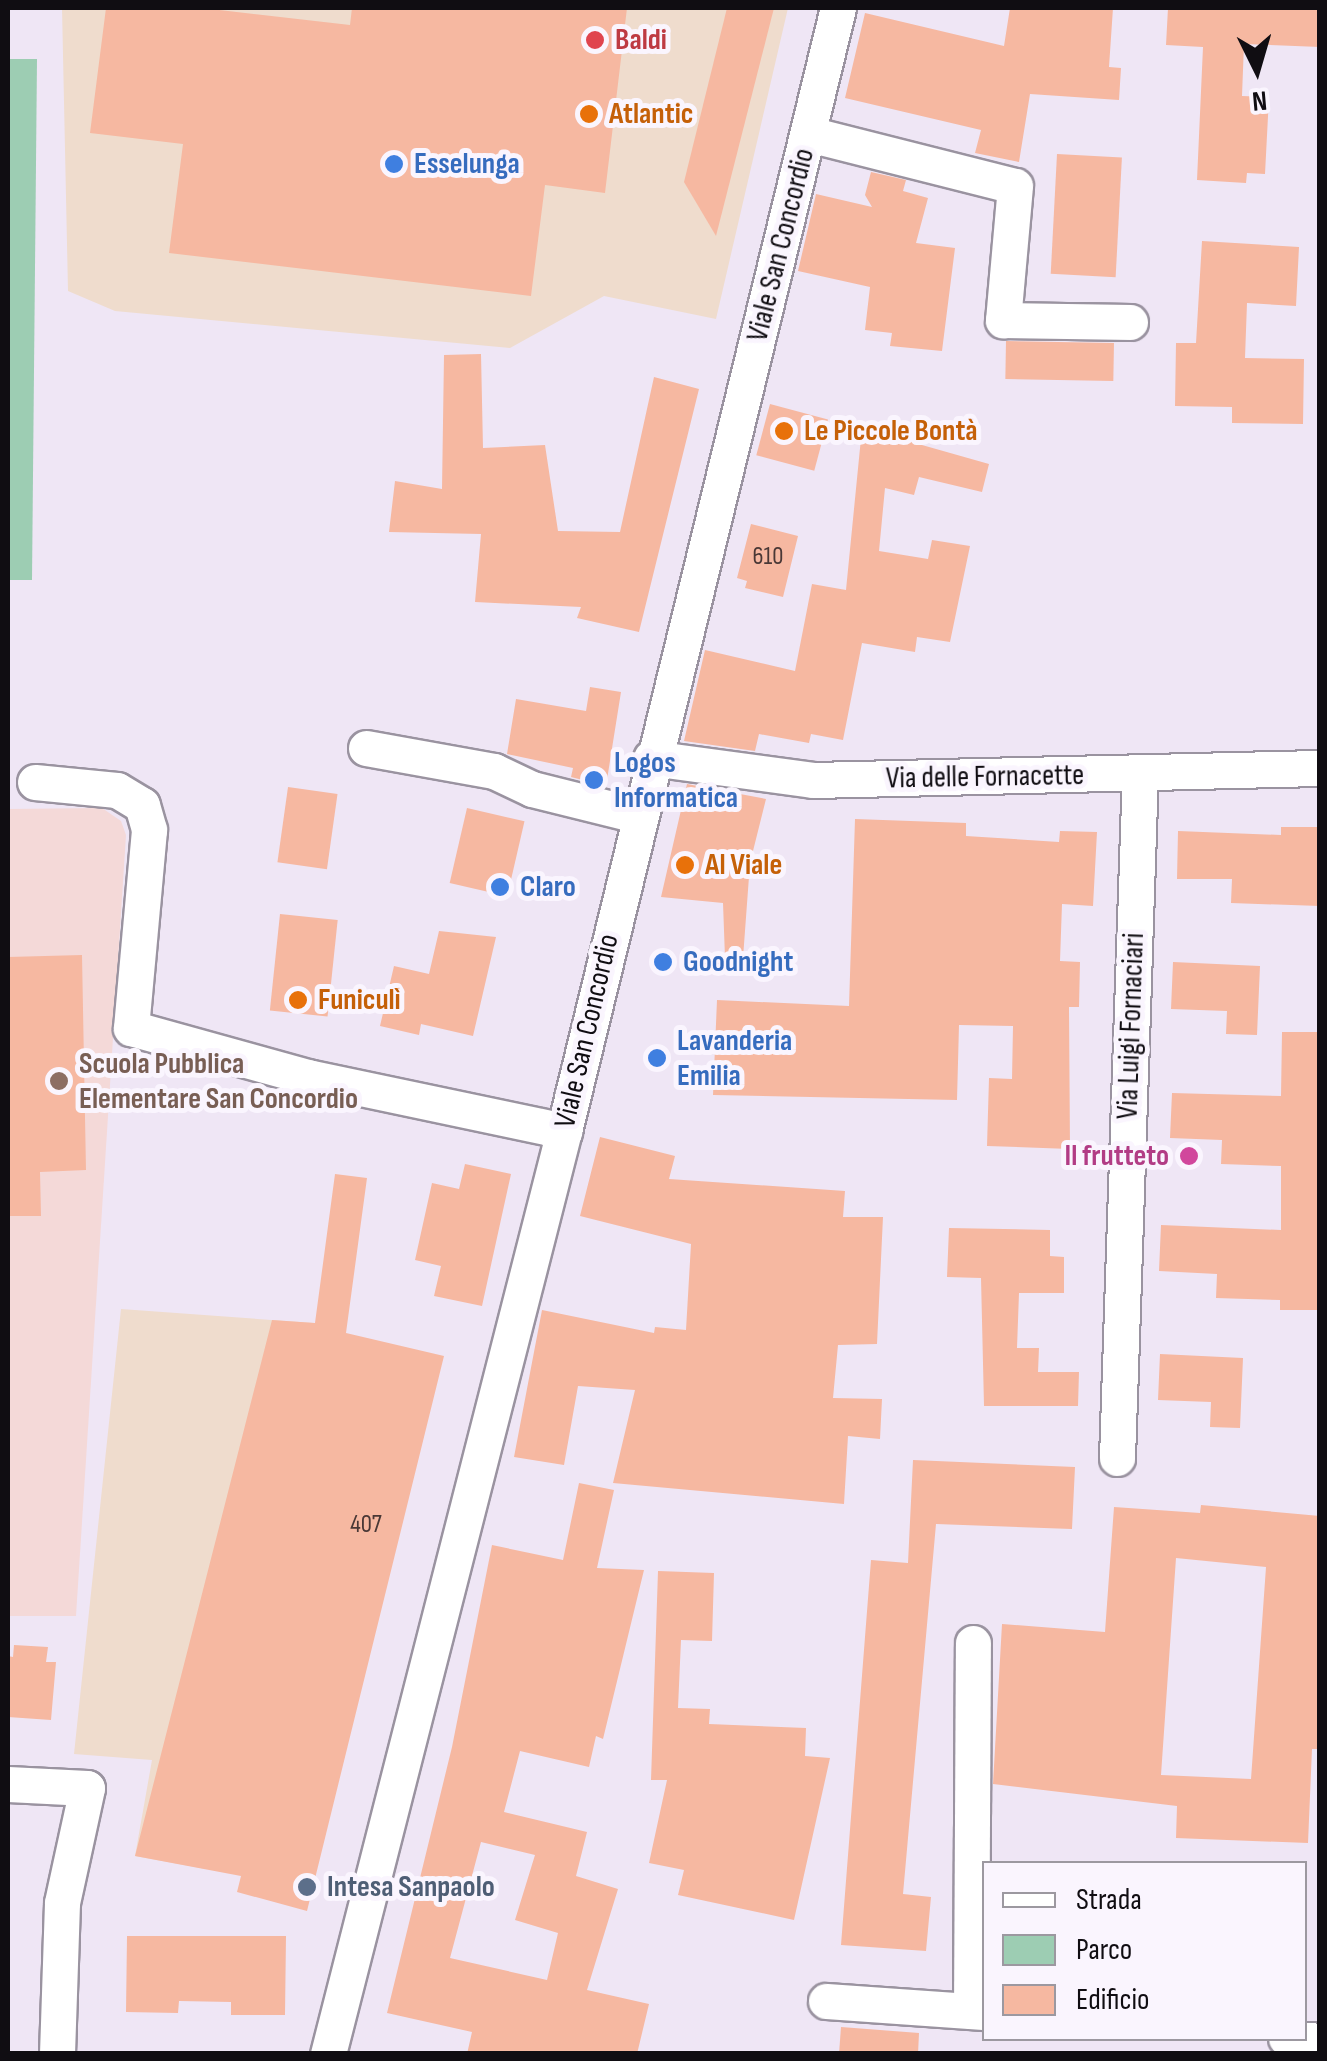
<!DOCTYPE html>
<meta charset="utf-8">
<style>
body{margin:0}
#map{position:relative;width:1327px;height:2061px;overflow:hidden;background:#efe6f5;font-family:"Sofia Sans Condensed",sans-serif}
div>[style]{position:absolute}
.commercial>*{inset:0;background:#efdccd}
.education>*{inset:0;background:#f4d9d8}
.green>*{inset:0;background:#9dcdb3}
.building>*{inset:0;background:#f6b8a1;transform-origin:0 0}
.roads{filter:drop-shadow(2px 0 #9a93a0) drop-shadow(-2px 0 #9a93a0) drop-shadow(0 2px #9a93a0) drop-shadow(0 -2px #9a93a0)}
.minor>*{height:35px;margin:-17.5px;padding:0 17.5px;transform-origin:17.5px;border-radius:17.5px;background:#fff}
.dots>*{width:28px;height:28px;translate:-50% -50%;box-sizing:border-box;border:5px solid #faf5fe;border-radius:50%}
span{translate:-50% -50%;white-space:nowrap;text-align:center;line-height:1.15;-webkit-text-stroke:10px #faf5fe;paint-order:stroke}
.number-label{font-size:25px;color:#4a3836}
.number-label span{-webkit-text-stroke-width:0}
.health-label{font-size:30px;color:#be3a42;font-weight:700}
.left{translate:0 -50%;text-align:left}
.food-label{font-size:30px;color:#c56008;font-weight:700}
.shop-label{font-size:30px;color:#366cbe;font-weight:700}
.street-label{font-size:30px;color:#100d12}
.education-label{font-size:30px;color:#785e54;font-weight:700}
.hotel-label{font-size:30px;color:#b23c85;font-weight:700}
.right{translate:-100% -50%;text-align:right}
.service-label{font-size:30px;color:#4e5e75;font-weight:700}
.frame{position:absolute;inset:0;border:10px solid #100d12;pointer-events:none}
.legend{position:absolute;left:982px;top:1861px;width:325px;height:180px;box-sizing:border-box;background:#faf5fe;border:2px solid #9c98a0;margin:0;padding:12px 18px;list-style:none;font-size:30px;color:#100d12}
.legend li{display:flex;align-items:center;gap:20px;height:50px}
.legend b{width:50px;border:2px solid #9c98a0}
.north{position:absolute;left:1207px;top:20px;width:100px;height:100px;-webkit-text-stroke:8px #faf5fe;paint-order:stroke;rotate:175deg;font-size:28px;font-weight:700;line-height:40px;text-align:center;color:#100d12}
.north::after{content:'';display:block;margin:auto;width:35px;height:45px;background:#100d12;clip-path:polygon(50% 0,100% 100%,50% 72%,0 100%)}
</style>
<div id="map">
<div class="commercial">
<i style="clip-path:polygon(62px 8px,788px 8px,716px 319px,604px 296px,510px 348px,115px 311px,68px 291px)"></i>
<i style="clip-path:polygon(121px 1309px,341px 1325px,206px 1869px,135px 1856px,152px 1760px,74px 1754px)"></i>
</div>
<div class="education">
<i style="clip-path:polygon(102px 808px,121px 821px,126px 835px,76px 1616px,8px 1616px,8px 809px)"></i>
</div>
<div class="green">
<i style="clip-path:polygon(8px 59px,37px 59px,32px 580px,8px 580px)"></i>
</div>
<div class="building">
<i style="clip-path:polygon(106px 8px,202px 8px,350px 25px,352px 8px,627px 8px,605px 193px,545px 185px,531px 296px,169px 253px,183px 144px,90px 133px)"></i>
<i style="clip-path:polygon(727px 8px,774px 8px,716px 236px,684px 182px)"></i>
<i style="clip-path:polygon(1010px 8px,1113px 8px,1109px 67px,1121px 68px,1119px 100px,1030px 94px,1019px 162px,975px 153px,981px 130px,845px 98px,865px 13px,1004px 46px)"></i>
<i style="clip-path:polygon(1168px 8px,1320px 8px,1320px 47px,1244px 44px,1242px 96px,1269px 97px,1265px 174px,1247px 173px,1246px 183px,1197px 180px,1203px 47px,1166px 45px)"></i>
<i style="left:1057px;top:154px;width:65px;height:120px;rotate:3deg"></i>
<i style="clip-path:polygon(871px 172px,906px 180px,903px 191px,928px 198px,916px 243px,955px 248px,942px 351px,890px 346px,892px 333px,865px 330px,870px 287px,798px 271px,816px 194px,872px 207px,865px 195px)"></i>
<i style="clip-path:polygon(1202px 241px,1299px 247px,1296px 306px,1247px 303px,1245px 358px,1304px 359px,1303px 424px,1232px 423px,1232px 407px,1175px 406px,1176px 343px,1196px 343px)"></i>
<i style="left:1006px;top:341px;width:108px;height:38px;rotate:1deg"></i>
<i style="clip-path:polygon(481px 354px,483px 448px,545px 445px,558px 531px,620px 532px,654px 377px,699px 389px,639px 632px,577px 618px,581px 607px,475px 602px,481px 534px,389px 532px,395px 481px,442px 489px,444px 355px)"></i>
<i style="left:770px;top:404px;width:60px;height:53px;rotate:15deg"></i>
<i style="clip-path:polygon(862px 428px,989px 464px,982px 492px,919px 477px,914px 495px,885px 488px,879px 551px,928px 559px,932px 540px,970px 546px,950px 642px,917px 637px,915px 652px,862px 643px,843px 740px,811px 734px,809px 743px,759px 734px,755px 751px,684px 741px,705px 650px,795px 671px,812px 584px,846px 590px)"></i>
<i style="clip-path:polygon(751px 524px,798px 536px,783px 597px,745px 588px,747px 581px,737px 578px)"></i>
<i style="clip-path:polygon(590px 687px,621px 692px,606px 786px,571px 777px,573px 768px,507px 754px,516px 699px,586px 711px)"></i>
<i style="clip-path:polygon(687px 784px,766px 799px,750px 863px,743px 958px,725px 958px,723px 903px,661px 897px)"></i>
<i style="left:288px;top:787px;width:50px;height:76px;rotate:8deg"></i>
<i style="left:467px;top:808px;width:59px;height:77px;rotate:13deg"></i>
<i style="clip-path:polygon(855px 819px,966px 823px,966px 836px,1059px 842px,1060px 831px,1097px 832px,1093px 906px,1062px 904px,1060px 961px,1080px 962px,1079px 1007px,1069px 1007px,1070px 1149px,987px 1146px,989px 1078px,1012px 1079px,1013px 1026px,959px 1025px,957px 1100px,713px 1095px,717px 1000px,849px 1006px)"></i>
<i style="clip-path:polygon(1281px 827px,1320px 827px,1320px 906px,1231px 903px,1232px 879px,1177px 879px,1178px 831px,1281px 835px)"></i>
<i style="left:280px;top:914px;width:58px;height:97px;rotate:6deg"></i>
<i style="clip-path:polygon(439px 931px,496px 937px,473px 1036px,421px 1024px,419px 1035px,380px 1026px,394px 966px,429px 974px)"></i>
<i style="clip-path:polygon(82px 955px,86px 1170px,40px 1172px,41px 1216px,8px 1216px,8px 957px)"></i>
<i style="clip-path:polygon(1173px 962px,1260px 966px,1257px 1035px,1226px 1034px,1227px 1011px,1171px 1009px)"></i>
<i style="clip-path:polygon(1282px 1032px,1320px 1032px,1320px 1310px,1280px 1310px,1280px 1300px,1216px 1298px,1217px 1274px,1159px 1271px,1161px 1225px,1281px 1230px,1281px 1166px,1221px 1164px,1222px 1140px,1170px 1138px,1172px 1093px,1281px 1096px)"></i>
<i style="clip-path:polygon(600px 1137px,675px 1156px,669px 1179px,845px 1191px,843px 1217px,883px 1217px,877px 1344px,838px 1345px,833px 1398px,882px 1399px,880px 1439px,848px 1436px,844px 1504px,613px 1483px,635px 1390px,578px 1386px,564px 1465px,514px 1457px,542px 1310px,654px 1333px,655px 1327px,686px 1330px,691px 1244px,580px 1216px)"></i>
<i style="clip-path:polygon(465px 1164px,511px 1174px,482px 1306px,434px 1296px,441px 1266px,415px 1260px,432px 1183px,459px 1189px)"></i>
<i style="clip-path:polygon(335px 1174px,367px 1178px,346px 1333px,444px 1356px,307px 1911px,237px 1892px,241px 1876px,135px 1856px,272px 1320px,315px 1323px)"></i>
<i style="clip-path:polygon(949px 1228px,1050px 1230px,1050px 1256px,1064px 1257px,1064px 1293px,1019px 1293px,1017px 1348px,1039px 1348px,1038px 1372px,1079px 1372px,1078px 1406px,984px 1406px,981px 1278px,947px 1277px)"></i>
<i style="clip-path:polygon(1160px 1354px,1243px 1358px,1240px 1428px,1210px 1427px,1211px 1402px,1158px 1400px)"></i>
<i style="clip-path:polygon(913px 1460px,1075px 1467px,1072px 1529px,936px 1524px,903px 1894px,931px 1897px,926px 1951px,841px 1945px,871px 1560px,908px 1563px)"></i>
<i style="clip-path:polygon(evenodd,579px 1483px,614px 1490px,597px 1568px,644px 1570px,603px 1739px,596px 1736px,589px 1767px,520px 1751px,504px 1812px,587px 1832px,576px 1876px,618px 1889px,587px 1990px,649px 2004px,637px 2054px,467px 2054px,472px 2032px,387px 2013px,452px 1747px,492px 1545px,563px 1560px,579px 1483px,481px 1842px,535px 1855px,515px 1920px,558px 1933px,547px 1980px,450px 1958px,481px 1842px)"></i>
<i style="clip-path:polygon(evenodd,1201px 1505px,1320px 1516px,1320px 1749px,1312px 1749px,1308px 1843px,1176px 1838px,1177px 1806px,993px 1784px,1002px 1624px,1105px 1632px,1114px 1507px,1200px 1513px,1201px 1505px,1176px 1558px,1266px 1567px,1251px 1779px,1161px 1775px,1176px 1558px)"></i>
<i style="clip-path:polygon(658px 1571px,714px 1573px,712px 1641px,681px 1640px,678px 1708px,710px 1709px,709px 1724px,806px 1728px,805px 1756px,830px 1758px,794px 1920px,678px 1895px,684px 1870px,649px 1863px,667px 1780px,651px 1780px)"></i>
<i style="clip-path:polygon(14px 1645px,48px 1647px,46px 1662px,56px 1662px,51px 1720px,8px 1717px,8px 1656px,13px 1657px)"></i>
<i style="clip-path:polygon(127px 1936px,286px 1936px,285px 2015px,231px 2015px,231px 2002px,179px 2001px,178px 2013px,126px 2012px)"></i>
<i style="clip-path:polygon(841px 2027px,919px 2033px,918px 2054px,839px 2054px)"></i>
</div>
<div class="roads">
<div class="minor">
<i style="left:809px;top:134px;width:212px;rotate:14.2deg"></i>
<i style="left:1015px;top:186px;width:135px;rotate:95.1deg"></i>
<i style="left:1003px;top:320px;width:127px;rotate:0.9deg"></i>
<i style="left:366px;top:748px;width:130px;rotate:10.2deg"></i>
<i style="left:494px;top:771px;width:42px;rotate:25.3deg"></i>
<i style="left:532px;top:789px;width:107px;rotate:14deg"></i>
<i style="left:651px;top:758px;width:163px;rotate:7.7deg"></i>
<i style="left:813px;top:780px;width:507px;rotate:-1.36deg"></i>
<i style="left:35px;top:782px;width:82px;rotate:5.6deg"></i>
<i style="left:117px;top:790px;width:29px;rotate:31deg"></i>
<i style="left:142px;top:805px;width:26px;rotate:74deg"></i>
<i style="left:149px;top:830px;width:199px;rotate:95.2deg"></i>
<i style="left:131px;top:1028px;width:184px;rotate:15.5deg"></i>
<i style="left:308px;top:1077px;width:262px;rotate:11.9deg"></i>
<i style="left:1117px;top:1458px;width:685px;rotate:-88.08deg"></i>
<i style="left:8px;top:1784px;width:79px;rotate:2.9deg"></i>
<i style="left:87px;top:1788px;width:118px;rotate:102.3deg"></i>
<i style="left:62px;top:1903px;width:151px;rotate:91.9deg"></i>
<i style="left:826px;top:2001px;width:158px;rotate:4deg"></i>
<i style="left:971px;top:2011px;width:368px;rotate:-89.7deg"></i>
<i style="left:1286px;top:2038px;width:34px;rotate:5deg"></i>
<i style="left:328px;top:2054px;width:953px;rotate:-75.66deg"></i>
<i style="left:564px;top:1131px;width:1156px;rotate:-76.29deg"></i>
</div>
</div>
<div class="dots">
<i style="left:595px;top:40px;background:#e0444e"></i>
<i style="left:589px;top:114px;background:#e8710a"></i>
<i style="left:394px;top:164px;background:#3f7fe0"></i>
<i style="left:784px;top:431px;background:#e8710a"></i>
<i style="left:594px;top:780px;background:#3f7fe0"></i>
<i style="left:685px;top:865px;background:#e8710a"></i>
<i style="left:500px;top:887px;background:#3f7fe0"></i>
<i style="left:663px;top:962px;background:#3f7fe0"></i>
<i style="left:298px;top:1000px;background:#e8710a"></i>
<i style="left:657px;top:1058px;background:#3f7fe0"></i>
<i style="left:59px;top:1081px;background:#8d6e63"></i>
<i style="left:1189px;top:1156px;background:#d1479c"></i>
<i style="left:307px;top:1887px;background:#5c6f8a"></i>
</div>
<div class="number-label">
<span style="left:768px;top:557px">610</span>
<span style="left:366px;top:1525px">407</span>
</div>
<div class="health-label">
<span class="left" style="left:615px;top:40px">Baldi</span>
</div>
<div class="food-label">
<span class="left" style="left:609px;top:114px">Atlantic</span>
<span class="left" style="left:804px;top:431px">Le Piccole Bontà</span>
<span class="left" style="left:705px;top:865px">Al Viale</span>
<span class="left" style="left:318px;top:1000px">Funiculì</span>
</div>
<div class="shop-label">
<span class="left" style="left:414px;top:164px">Esselunga</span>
<span class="left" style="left:614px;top:780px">Logos<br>Informatica</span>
<span class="left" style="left:520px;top:887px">Claro</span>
<span class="left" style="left:683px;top:962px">Goodnight</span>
<span class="left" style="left:677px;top:1058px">Lavanderia<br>Emilia</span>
</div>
<div class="street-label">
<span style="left:781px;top:245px;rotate:-76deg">Viale San Concordio</span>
<span style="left:985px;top:777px;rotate:-1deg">Via delle Fornacette</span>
<span style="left:1131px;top:1026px;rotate:-88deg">Via Luigi Fornaciari</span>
<span style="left:587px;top:1031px;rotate:-77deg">Viale San Concordio</span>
</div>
<div class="education-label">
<span class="left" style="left:79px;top:1081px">Scuola Pubblica<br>Elementare San Concordio</span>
</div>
<div class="hotel-label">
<span class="right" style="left:1169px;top:1156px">Il frutteto</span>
</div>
<div class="service-label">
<span class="left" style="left:327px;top:1887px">Intesa Sanpaolo</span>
</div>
<div class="frame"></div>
<ul class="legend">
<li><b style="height:12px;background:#fff"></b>Strada</li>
<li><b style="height:28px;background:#9dcdb3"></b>Parco</li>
<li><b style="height:28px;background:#f6b8a1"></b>Edificio</li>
</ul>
<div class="north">N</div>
</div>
